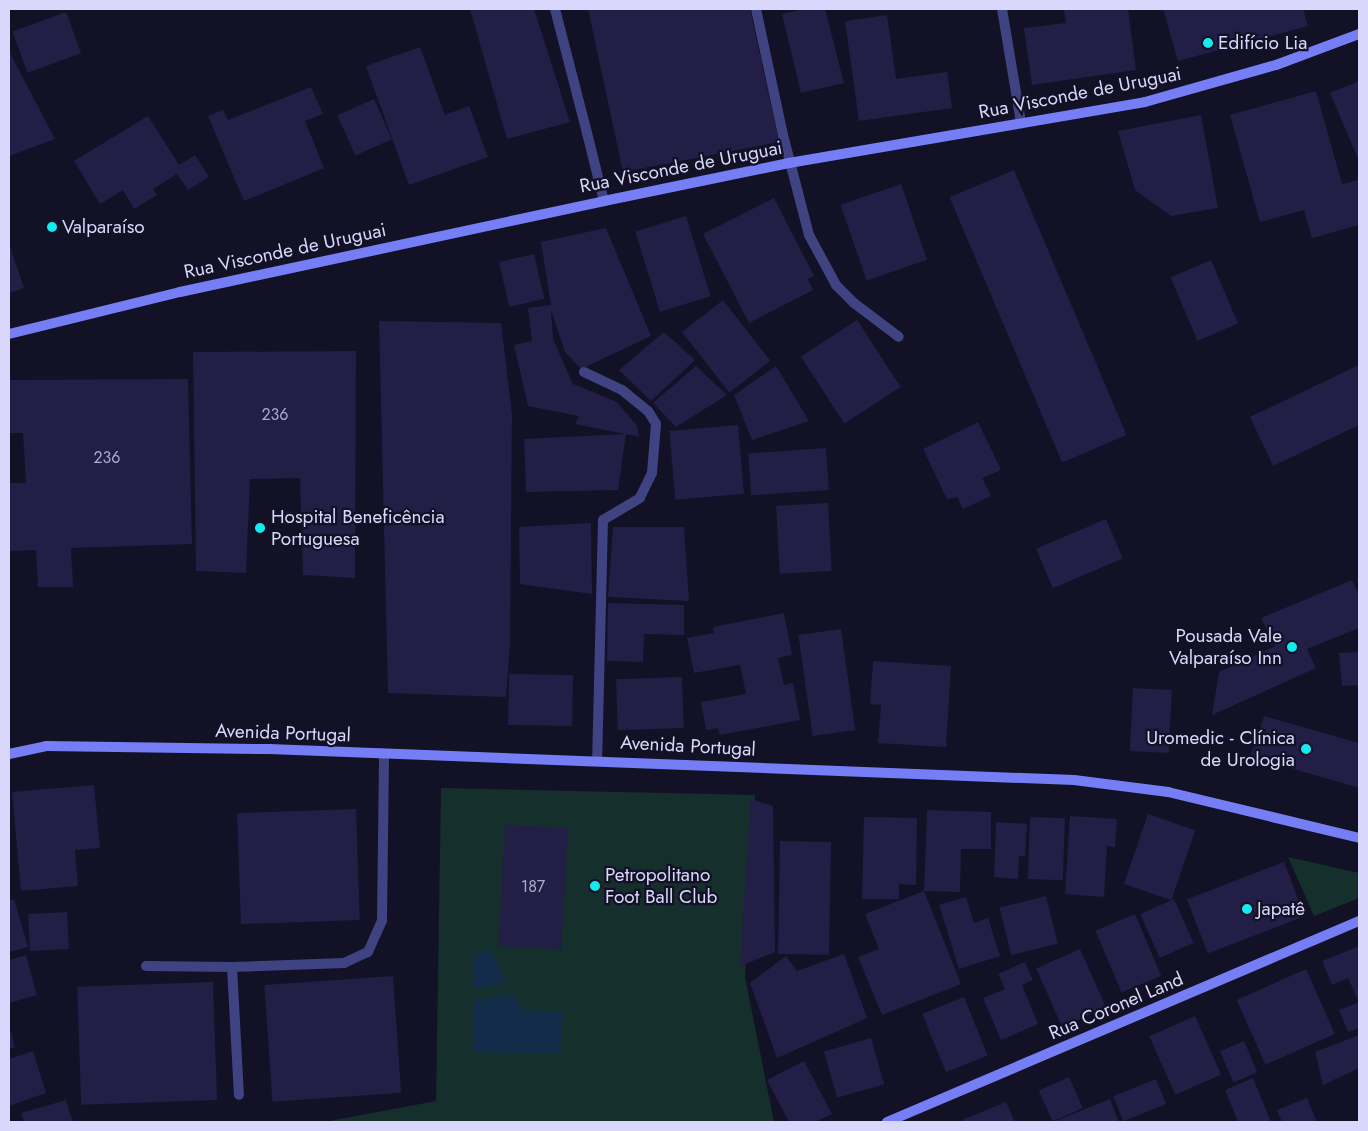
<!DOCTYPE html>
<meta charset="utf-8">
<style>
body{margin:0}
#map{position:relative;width:1368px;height:1131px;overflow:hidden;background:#131125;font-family:Jost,sans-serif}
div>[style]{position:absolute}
.green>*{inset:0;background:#142f2c}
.water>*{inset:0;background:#122b48}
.building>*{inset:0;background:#231e45;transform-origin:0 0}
.lane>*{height:10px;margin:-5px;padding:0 5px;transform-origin:5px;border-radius:5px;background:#3f4381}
.street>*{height:10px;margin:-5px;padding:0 5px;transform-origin:5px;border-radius:5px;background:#3f4381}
.secondary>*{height:10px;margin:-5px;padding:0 5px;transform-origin:5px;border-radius:5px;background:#767ef6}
.dots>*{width:14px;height:14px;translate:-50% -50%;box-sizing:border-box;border:2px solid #131125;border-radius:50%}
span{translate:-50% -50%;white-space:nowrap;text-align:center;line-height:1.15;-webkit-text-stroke:4.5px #131125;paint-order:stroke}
.number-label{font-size:16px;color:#acaace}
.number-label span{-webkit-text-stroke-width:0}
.poi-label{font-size:19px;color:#d9d8fc}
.left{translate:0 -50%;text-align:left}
.right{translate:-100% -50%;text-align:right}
.street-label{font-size:19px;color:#d9d8fc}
.frame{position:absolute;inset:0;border:10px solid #d9d8fc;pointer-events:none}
</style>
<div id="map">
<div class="green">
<i style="clip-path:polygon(441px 788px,755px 795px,745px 977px,774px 1122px,324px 1122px,436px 1101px)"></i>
<i style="clip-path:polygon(1288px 857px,1359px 873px,1359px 898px,1314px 916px)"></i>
</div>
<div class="water">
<i style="clip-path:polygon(490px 950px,507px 983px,473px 989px,473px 955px)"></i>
<i style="clip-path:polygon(512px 994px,523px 1010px,563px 1012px,560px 1054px,473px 1052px,473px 1001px)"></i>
</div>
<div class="building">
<i style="clip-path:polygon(470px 9px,534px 9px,570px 122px,507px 139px)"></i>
<i style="clip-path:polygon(588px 9px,750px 9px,779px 142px,623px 172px)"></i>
<i style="clip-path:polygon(804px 9px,825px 9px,844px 83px,801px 93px,782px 14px)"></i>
<i style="clip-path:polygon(1064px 9px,1128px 9px,1136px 70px,1032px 85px,1024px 28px,1066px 23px)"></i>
<i style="clip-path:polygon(1163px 9px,1303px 9px,1308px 26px,1178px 61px)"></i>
<i style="left:66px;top:12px;width:44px;height:57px;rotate:70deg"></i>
<i style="clip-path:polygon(887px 15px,896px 79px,947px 72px,952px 108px,859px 121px,845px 21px)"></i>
<i style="clip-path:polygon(420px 47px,445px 115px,469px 106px,488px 157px,409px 185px,366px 66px)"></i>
<i style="clip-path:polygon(9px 51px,55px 139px,9px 156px)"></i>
<i style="clip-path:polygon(1359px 81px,1359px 161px,1330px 93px)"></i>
<i style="clip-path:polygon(311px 87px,323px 114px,305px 121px,324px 168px,244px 201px,208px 116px,223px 110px,228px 120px)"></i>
<i style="clip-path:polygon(1316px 91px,1342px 184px,1358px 180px,1359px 225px,1312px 238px,1304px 210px,1260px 222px,1230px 115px)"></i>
<i style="left:374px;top:99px;width:44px;height:40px;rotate:66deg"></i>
<i style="clip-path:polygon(1201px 115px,1218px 208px,1171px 216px,1135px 190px,1118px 131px)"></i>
<i style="clip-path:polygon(148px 116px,179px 165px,195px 155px,209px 177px,188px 190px,177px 174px,153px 189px,157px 195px,134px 209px,123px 190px,100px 204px,74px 161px)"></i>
<i style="left:1014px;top:170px;width:288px;height:70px;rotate:67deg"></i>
<i style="left:901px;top:184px;width:80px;height:64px;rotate:71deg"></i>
<i style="clip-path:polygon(774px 198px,814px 276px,808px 279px,813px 290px,749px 323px,703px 234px)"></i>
<i style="left:686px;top:216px;width:84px;height:53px;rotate:73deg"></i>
<i style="clip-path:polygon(606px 228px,651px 336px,581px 369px,565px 352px,551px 310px,553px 339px,573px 384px,617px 402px,637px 426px,639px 437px,626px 434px,618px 490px,526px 492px,524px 439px,625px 434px,575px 424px,579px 416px,528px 406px,514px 345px,532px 341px,528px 308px,551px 305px,541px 242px)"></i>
<i style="clip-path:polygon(9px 244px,24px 288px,9px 293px)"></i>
<i style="left:534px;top:254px;width:46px;height:36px;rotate:77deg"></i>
<i style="left:1211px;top:260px;width:69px;height:44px;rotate:67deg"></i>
<i style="left:723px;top:300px;width:77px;height:52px;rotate:52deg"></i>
<i style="left:857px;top:320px;width:80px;height:67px;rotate:57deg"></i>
<i style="clip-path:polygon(379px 321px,501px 323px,512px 414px,510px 643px,506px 697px,388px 693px)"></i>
<i style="clip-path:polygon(664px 332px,695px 360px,651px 401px,619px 370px)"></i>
<i style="clip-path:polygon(356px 351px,355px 578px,303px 575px,300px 478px,250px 479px,246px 573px,196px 571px,193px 352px)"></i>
<i style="clip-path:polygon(1359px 365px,1359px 425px,1273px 466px,1250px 417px)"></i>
<i style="clip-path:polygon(696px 366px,727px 395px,676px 427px,653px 403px)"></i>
<i style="clip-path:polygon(776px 366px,809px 421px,752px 440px,734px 395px)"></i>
<i style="clip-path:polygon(188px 379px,192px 544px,71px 548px,73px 587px,38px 587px,36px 550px,9px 551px,9px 483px,26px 483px,23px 433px,9px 433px,9px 380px)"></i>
<i style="clip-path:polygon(978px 422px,1001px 470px,982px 478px,991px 496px,963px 509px,957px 497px,947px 499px,923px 449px)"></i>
<i style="left:738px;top:425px;width:69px;height:69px;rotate:85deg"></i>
<i style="left:826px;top:448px;width:42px;height:78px;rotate:86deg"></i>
<i style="left:828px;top:503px;width:68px;height:52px;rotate:87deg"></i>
<i style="left:1106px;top:519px;width:43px;height:76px;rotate:67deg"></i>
<i style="clip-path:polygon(591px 523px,592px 594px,520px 584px,519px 527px)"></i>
<i style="clip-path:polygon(613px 527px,684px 527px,689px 601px,608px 597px)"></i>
<i style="clip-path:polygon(1352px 580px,1359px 595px,1359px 628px,1307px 649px,1316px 668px,1212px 715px,1219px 672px,1275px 646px,1261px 618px)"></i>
<i style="clip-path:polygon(608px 603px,684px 605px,684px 635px,644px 634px,643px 662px,607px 661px)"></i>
<i style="clip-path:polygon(784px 613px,792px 655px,778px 658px,784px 685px,793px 683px,800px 720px,720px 735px,718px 728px,706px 730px,701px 702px,746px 694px,740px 665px,694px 673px,687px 638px,714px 633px,713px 627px)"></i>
<i style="left:841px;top:629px;width:102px;height:43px;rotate:82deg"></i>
<i style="clip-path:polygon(1359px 652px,1359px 685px,1342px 686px,1339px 653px)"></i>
<i style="clip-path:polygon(873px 661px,951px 666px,946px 747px,878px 743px,881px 705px,870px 704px)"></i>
<i style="left:509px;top:674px;width:64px;height:51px;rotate:1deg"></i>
<i style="left:682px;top:677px;width:51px;height:66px;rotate:88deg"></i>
<i style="left:1133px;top:688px;width:39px;height:63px;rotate:3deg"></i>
<i style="clip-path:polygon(1264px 716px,1359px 743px,1359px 788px,1250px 756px)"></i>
<i style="clip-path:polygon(94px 785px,100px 848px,75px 850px,78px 886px,21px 891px,12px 792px)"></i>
<i style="clip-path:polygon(751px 799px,773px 806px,775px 952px,740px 966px)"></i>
<i style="left:356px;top:809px;width:111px;height:119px;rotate:88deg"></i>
<i style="clip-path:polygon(927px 810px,991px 812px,991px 849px,961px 849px,960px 892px,924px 891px)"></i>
<i style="left:1148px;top:814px;width:50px;height:74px;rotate:19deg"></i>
<i style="clip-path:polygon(1070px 816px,1117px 819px,1115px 847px,1107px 846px,1104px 897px,1065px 894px)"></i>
<i style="clip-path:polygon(864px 817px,917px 818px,916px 885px,899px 884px,899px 899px,862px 899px)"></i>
<i style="left:1030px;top:817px;width:35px;height:62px;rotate:2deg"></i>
<i style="clip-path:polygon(996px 822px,1027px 824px,1025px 856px,1019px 856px,1018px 879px,994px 877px)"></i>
<i style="left:505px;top:825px;width:63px;height:121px;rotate:3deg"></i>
<i style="left:780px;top:841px;width:51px;height:113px;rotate:1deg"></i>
<i style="left:1284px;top:862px;width:58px;height:104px;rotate:69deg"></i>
<i style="clip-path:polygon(924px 891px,961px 984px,882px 1015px,858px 957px,879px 949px,865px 914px)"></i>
<i style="left:1046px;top:896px;width:49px;height:48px;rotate:76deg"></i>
<i style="clip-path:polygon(966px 897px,974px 923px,988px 918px,1000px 956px,959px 969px,939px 905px)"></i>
<i style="clip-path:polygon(14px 899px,28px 947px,9px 952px,9px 901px)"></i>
<i style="left:1174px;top:899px;width:48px;height:37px;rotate:66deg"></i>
<i style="left:67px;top:912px;width:37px;height:39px;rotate:87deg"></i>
<i style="left:1135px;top:914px;width:67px;height:43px;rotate:67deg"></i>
<i style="clip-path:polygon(1359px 946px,1359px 1028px,1348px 1032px,1339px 1010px,1359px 1002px,1348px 978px,1332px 985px,1322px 961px)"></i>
<i style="left:1080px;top:949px;width:64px;height:48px;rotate:66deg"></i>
<i style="clip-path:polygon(844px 954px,867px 1018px,777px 1058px,750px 983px,786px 956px,797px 971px)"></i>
<i style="clip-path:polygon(26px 955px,37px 995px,9px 1003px,9px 960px)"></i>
<i style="clip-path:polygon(1025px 962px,1033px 980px,1022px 985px,1038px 1024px,1001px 1040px,983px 998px,1005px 989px,998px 974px)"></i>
<i style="left:1306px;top:969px;width:71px;height:76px;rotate:66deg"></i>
<i style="left:393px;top:976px;width:117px;height:129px;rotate:86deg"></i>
<i style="left:213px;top:982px;width:118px;height:136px;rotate:88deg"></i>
<i style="left:964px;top:997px;width:63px;height:45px;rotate:68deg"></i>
<i style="left:1195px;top:1016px;width:64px;height:50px;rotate:66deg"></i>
<i style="clip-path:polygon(9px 1026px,15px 1047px,9px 1049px)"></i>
<i style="clip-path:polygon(1359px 1035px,1359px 1068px,1323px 1085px,1315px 1052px)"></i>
<i style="left:871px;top:1038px;width:48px;height:49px;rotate:74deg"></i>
<i style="left:1244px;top:1041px;width:34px;height:26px;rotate:67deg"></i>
<i style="clip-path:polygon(33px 1051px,46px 1093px,9px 1106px,9px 1059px)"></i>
<i style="clip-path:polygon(804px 1061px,832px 1114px,815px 1122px,789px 1122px,767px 1080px)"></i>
<i style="left:1069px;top:1077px;width:34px;height:33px;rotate:66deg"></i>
<i style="clip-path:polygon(1253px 1078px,1271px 1122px,1238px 1122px,1225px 1090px)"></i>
<i style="left:1156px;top:1079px;width:27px;height:46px;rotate:68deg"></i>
<i style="clip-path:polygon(1307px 1098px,1317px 1122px,1282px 1122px,1277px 1110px)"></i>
<i style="clip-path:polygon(1110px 1099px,1119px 1122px,1053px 1122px)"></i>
<i style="clip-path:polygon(66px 1100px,73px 1122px,24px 1122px,21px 1113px)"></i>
<i style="clip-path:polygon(1006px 1102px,1015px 1122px,963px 1122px,962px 1120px)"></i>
</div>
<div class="lane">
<i style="left:555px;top:9px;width:128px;rotate:75.5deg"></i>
<i style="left:756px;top:9px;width:129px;rotate:77.9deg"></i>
<i style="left:1002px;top:9px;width:116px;rotate:80.5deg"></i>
<i style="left:146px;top:966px;width:86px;rotate:0.7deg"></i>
<i style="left:232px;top:967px;width:112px;rotate:-2deg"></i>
<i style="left:344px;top:963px;width:26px;rotate:-25deg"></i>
<i style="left:368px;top:952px;width:34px;rotate:-66deg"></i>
<i style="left:382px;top:921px;width:167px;rotate:-89.3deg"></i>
<i style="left:232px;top:967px;width:128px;rotate:86.9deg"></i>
</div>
<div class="street">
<i style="left:587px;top:133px;width:70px;rotate:76deg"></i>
<i style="left:783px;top:135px;width:103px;rotate:75.4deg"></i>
<i style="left:809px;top:235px;width:57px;rotate:61.6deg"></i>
<i style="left:836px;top:285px;width:25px;rotate:45deg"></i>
<i style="left:854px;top:303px;width:56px;rotate:37.1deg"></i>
<i style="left:584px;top:372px;width:42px;rotate:25.3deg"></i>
<i style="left:622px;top:390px;width:33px;rotate:39deg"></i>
<i style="left:648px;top:411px;width:15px;rotate:58deg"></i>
<i style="left:656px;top:424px;width:49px;rotate:94.7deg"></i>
<i style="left:652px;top:473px;width:28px;rotate:116deg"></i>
<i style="left:640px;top:498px;width:43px;rotate:149.3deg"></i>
<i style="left:603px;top:520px;width:239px;rotate:91.4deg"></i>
</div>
<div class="secondary">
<i style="left:9px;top:334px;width:176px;rotate:-13.8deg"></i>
<i style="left:180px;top:292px;width:434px;rotate:-12.1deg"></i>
<i style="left:604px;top:201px;width:189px;rotate:-11.6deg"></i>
<i style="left:789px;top:163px;width:361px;rotate:-9.7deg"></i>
<i style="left:1145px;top:102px;width:136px;rotate:-15.8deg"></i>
<i style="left:1276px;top:65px;width:89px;rotate:-20.5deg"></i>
<i style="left:9px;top:754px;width:38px;rotate:-12deg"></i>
<i style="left:46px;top:746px;width:223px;rotate:0.8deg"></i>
<i style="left:269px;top:749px;width:806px;rotate:2.21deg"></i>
<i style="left:1074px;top:780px;width:95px;rotate:7.3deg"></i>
<i style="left:1168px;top:792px;width:196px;rotate:13.5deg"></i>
<i style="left:887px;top:1122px;width:513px;rotate:-23.07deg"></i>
</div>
<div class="dots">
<i style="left:1208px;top:43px;background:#12ecef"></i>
<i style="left:52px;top:227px;background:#12ecef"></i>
<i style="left:260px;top:528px;background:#12ecef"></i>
<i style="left:1292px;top:647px;background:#12ecef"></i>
<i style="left:1306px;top:749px;background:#12ecef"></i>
<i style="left:595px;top:886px;background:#12ecef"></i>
<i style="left:1247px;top:909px;background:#12ecef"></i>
</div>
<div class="number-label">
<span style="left:275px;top:415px">236</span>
<span style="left:107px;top:458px">236</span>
<span style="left:533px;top:887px">187</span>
</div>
<div class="poi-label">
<span class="left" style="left:1218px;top:43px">Edifício Lia</span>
<span class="left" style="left:62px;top:227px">Valparaíso</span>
<span class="left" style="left:271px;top:528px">Hospital Beneficência<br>Portuguesa</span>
<span class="right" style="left:1282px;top:647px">Pousada Vale<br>Valparaíso Inn</span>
<span class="right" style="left:1295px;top:749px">Uromedic - Clínica<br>de Urologia</span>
<span class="left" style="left:605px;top:886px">Petropolitano<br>Foot Ball Club</span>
<span class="left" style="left:1257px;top:909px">Japatê</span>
</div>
<div class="street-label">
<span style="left:1080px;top:93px;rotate:-11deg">Rua Visconde de Uruguai</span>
<span style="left:681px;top:167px;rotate:-11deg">Rua Visconde de Uruguai</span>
<span style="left:285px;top:251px;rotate:-12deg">Rua Visconde de Uruguai</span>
<span style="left:283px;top:733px;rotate:2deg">Avenida Portugal</span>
<span style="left:688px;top:746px;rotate:3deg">Avenida Portugal</span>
<span style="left:1116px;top:1006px;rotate:-23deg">Rua Coronel Land</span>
</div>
<div class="frame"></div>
</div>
